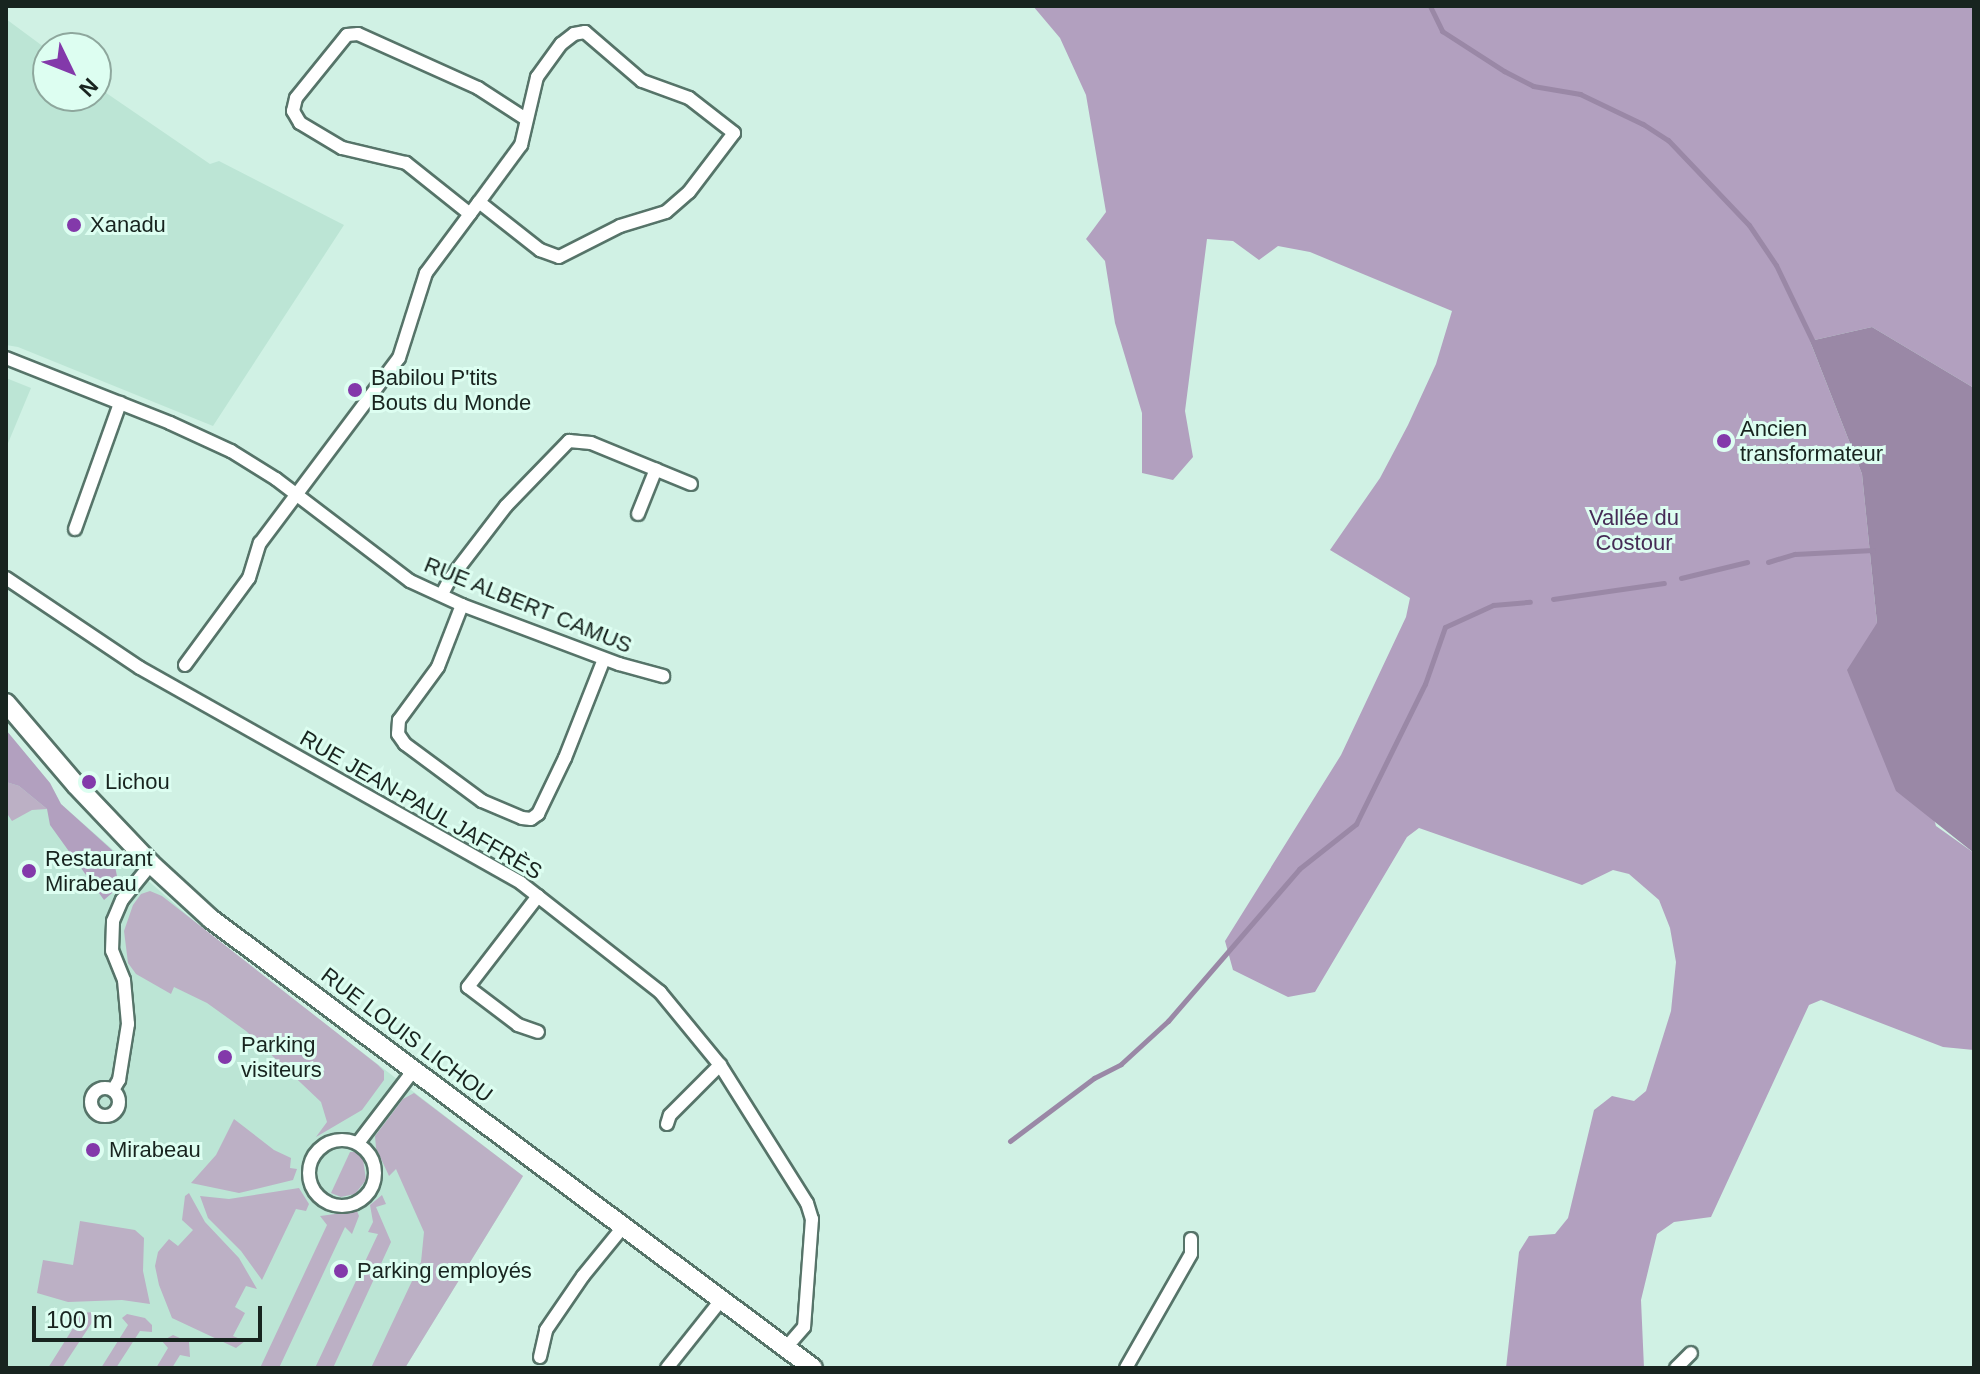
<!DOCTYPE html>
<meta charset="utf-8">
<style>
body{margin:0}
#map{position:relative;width:1980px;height:1374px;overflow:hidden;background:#d0f1e4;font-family:Arial,sans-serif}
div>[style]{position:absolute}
.built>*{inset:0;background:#bce5d5}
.green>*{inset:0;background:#bcb0c5}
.forest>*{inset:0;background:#b2a0bf}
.water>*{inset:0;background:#9a88a6}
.stream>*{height:5px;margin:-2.5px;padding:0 2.5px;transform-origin:2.5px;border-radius:2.5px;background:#9a88a6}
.roads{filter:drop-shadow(2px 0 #567469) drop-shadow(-2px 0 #567469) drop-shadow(0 2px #567469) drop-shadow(0 -2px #567469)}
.minor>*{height:12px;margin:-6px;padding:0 6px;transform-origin:6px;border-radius:6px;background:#fff}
.minor>.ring{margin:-6px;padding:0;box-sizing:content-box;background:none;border:12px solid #fff;border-radius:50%}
.secondary>*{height:18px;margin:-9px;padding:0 9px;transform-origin:9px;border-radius:9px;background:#fff}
.dots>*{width:22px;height:22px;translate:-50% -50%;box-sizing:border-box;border:4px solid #ddfef1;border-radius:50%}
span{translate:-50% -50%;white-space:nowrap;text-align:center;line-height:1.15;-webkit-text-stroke:6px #ddfef1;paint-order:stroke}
.poi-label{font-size:22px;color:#18241f}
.left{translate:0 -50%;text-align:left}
.park-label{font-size:22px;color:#462c56}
.street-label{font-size:22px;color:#18241f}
.frame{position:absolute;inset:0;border:8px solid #18241f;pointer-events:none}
.north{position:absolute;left:32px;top:32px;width:80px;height:80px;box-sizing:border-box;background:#ddfef1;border:2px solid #8ea79d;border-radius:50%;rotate:133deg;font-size:22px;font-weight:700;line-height:32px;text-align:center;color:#18241f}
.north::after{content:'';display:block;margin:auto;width:28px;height:36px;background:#8339aa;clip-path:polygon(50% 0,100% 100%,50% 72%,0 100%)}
.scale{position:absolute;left:32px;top:1306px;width:230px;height:36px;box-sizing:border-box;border:4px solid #18241f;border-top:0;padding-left:10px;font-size:24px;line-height:28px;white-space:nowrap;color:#18241f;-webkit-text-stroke:6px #ddfef1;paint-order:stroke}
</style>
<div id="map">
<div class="built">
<i style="clip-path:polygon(6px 19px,48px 50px,48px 96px,96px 96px,96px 86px,210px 164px,219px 161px,344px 225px,213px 426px,18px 347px,6px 345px)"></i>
<i style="clip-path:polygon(6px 378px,31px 388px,6px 448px)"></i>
<i style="clip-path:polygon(6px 730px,50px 783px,61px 804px,211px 936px,523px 1176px,405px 1368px,6px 1368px)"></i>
</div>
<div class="green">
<i style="clip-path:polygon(6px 782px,19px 786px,47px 809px,32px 810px,12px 821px,6px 812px)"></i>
<i style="clip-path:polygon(150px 891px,162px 896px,378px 1065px,384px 1071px,384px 1080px,362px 1110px,316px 1137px,327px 1122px,321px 1102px,246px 1031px,207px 1003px,174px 987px,171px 994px,136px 974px,128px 963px,124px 931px,133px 905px,141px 894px)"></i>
<i style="clip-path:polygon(414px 1093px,523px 1176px,405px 1368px,371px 1368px,421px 1262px,424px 1232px,396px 1169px,389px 1176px,376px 1148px,375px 1136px,403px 1099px)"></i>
<i style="clip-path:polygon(234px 1119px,274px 1150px,291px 1158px,290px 1168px,297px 1169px,293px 1180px,239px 1193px,191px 1183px,216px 1155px)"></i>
<i style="clip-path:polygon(350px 1152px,357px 1152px,363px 1159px,366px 1180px,355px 1194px,341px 1197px,331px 1193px)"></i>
<i style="clip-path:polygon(299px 1188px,309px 1204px,306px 1211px,296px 1209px,262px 1280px,241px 1251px,208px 1218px,200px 1196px,229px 1199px)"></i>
<i style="clip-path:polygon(189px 1193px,205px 1222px,239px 1258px,257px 1289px,246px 1286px,235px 1307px,245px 1313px,233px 1336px,245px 1341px,236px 1348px,172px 1318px,159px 1285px,155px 1266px,158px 1252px,169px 1239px,178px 1246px,193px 1230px,182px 1220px,185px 1196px)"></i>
<i style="clip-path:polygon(382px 1195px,386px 1204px,376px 1207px,391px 1242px,333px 1368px,315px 1368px,378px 1234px,368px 1232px,373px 1222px,370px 1205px)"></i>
<i style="clip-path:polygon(357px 1211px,359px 1216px,352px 1234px,345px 1227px,279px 1368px,260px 1368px,327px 1225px,320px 1216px)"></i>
<i style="clip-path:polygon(80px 1221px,135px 1230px,144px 1238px,143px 1271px,150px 1304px,122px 1300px,68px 1302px,37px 1293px,43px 1260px,73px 1265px)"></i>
<i style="clip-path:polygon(97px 1312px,104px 1320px,95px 1318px,62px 1368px,48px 1368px,75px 1325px,69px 1318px,77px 1313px)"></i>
<i style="clip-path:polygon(127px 1314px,145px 1318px,152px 1325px,152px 1332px,140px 1331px,116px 1368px,101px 1368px,128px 1325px,122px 1318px)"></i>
<i style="clip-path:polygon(173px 1335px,189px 1342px,190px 1357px,180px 1355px,172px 1368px,156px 1368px,168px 1348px,162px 1341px)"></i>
</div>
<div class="forest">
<i style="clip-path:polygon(1033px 6px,1974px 6px,1974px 388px,1872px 327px,1810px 341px,1862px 474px,1877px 623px,1936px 826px,1974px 853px,1974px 1050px,1943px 1047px,1821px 1000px,1809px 1005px,1711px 1217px,1674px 1222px,1657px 1234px,1641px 1300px,1644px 1368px,1506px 1368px,1519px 1252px,1529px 1236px,1555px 1234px,1568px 1218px,1594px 1110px,1612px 1096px,1634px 1101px,1646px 1091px,1671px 1011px,1676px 962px,1670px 928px,1659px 900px,1629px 874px,1613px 870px,1582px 885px,1419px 828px,1407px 837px,1315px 992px,1288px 997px,1233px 970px,1225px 941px,1341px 755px,1406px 617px,1410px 598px,1330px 550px,1380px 478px,1408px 425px,1436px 364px,1452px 311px,1310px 252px,1278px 246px,1259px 260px,1233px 241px,1207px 239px,1185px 411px,1193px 457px,1173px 480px,1142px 473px,1142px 413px,1115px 323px,1105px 261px,1086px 239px,1106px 212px,1086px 95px,1060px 38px)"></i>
<i style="clip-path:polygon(6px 730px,50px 783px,61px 804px,112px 850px,119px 887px,104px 900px,50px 825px,47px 809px,19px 786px,6px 782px)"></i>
</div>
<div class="water">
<i style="clip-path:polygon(1872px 327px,1974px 388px,1974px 853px,1896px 791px,1847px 670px,1877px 623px,1862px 474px,1810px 341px)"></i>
</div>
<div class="stream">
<i style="left:1430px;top:6px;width:28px;rotate:64deg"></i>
<i style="left:1442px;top:31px;width:74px;rotate:32.8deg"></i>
<i style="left:1504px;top:71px;width:33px;rotate:27deg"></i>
<i style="left:1533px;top:86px;width:48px;rotate:9.7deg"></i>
<i style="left:1580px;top:94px;width:70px;rotate:25.5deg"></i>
<i style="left:1643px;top:124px;width:30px;rotate:33deg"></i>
<i style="left:1668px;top:140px;width:117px;rotate:46.4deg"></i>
<i style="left:1749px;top:225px;width:48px;rotate:56deg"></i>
<i style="left:1776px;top:265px;width:88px;rotate:64.3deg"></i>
<i style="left:1768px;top:562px;width:28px;rotate:-17deg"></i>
<i style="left:1795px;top:554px;width:78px;rotate:-2.9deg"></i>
<i style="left:1681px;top:578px;width:68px;rotate:-13.6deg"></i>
<i style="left:1553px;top:599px;width:112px;rotate:-8.2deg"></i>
<i style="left:1010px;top:1141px;width:105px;rotate:-36.9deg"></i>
<i style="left:1094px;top:1078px;width:30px;rotate:-27deg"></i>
<i style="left:1121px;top:1064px;width:64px;rotate:-42.5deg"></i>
<i style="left:1168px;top:1021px;width:201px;rotate:-49.2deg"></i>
<i style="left:1299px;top:869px;width:73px;rotate:-38.3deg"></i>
<i style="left:1356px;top:824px;width:156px;rotate:-63.8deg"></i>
<i style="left:1425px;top:684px;width:60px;rotate:-70.7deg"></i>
<i style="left:1445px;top:627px;width:53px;rotate:-24.6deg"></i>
<i style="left:1493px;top:605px;width:37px;rotate:-5deg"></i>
</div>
<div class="roads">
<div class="minor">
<i style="left:470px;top:214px;width:82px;rotate:-141.4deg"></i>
<i style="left:406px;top:163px;width:66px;rotate:-166.8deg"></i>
<i style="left:342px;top:148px;width:49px;rotate:-149.2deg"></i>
<i style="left:300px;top:123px;width:14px;rotate:-120deg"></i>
<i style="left:293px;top:111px;width:13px;rotate:-77deg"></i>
<i style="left:296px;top:98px;width:81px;rotate:-51deg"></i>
<i style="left:347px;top:35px;width:11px;rotate:-5deg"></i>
<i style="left:358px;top:34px;width:132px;rotate:24.2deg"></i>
<i style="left:478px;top:88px;width:57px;rotate:32.9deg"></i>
<i style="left:6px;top:358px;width:176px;rotate:21.6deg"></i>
<i style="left:170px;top:423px;width:67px;rotate:24.7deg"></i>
<i style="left:231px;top:451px;width:53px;rotate:31.9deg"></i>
<i style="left:276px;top:479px;width:168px;rotate:37.3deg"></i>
<i style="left:410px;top:581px;width:57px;rotate:24.8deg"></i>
<i style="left:462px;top:605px;width:168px;rotate:20.6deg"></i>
<i style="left:619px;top:664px;width:46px;rotate:15.3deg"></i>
<i style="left:638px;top:514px;width:48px;rotate:-68.2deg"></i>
<i style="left:75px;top:529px;width:134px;rotate:-70.3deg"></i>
<i style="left:6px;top:578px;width:161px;rotate:33.9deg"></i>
<i style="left:140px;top:668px;width:437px;rotate:29.4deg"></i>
<i style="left:521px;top:883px;width:177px;rotate:38.1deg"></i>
<i style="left:660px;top:992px;width:94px;rotate:50.6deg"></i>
<i style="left:720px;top:1065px;width:163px;rotate:57.8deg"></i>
<i style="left:807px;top:1203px;width:17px;rotate:73deg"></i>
<i style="left:812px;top:1219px;width:108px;rotate:94.2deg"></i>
<i style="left:804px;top:1327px;width:28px;rotate:131deg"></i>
<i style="left:442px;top:594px;width:17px;rotate:-62deg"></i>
<i style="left:450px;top:579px;width:92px;rotate:-52.5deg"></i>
<i style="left:506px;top:506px;width:91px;rotate:-45.9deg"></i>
<i style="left:569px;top:441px;width:22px;rotate:5deg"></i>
<i style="left:591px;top:443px;width:108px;rotate:22.3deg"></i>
<i style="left:462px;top:605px;width:66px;rotate:111.2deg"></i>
<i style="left:438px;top:667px;width:66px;rotate:126.3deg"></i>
<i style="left:399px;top:720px;width:14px;rotate:94deg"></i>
<i style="left:398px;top:734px;width:12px;rotate:55deg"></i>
<i style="left:405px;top:744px;width:96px;rotate:36.5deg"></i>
<i style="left:482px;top:801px;width:43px;rotate:23deg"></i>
<i style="left:522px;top:818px;width:9px;rotate:6deg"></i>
<i style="left:531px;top:819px;width:9px;rotate:-36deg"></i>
<i style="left:538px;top:814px;width:62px;rotate:-64.3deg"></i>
<i style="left:565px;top:758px;width:106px;rotate:-68.5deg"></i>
<i style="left:185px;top:665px;width:108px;rotate:-53.7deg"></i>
<i style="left:249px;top:578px;width:37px;rotate:-73deg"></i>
<i style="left:260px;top:543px;width:231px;rotate:-53.1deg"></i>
<i style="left:399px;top:358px;width:89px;rotate:-72.4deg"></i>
<i style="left:426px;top:273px;width:89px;rotate:-53.3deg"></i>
<i style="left:479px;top:202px;width:78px;rotate:38.2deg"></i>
<i style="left:540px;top:250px;width:20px;rotate:20deg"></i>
<i style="left:559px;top:257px;width:68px;rotate:-26.9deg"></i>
<i style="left:620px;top:226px;width:48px;rotate:-16.9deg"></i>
<i style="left:666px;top:212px;width:30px;rotate:-41deg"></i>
<i style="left:689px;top:192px;width:74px;rotate:-52.7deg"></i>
<i style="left:734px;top:133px;width:57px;rotate:-142.1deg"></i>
<i style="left:689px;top:98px;width:50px;rotate:-160.1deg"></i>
<i style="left:642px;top:81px;width:75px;rotate:-139.3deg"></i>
<i style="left:585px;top:32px;width:11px;rotate:170deg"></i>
<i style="left:574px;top:34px;width:16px;rotate:142deg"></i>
<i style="left:561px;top:44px;width:41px;rotate:126deg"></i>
<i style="left:537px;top:77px;width:70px;rotate:103.2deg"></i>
<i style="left:521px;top:145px;width:71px;rotate:126.4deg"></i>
<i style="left:538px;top:896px;width:115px;rotate:127.6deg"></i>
<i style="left:468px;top:987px;width:63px;rotate:37.2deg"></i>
<i style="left:518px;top:1025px;width:21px;rotate:19deg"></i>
<i class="ring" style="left:91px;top:1088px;width:16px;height:16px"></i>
<i style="left:113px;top:1090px;width:12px;rotate:-59deg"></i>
<i style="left:119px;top:1080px;width:57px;rotate:-80.9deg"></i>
<i style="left:128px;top:1024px;width:44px;rotate:-95.2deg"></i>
<i style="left:124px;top:980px;width:31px;rotate:-112deg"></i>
<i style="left:112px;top:951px;width:30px;rotate:-88deg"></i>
<i style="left:113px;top:921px;width:23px;rotate:-67deg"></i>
<i style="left:122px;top:900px;width:46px;rotate:-51.1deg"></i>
<i style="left:667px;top:1124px;width:9px;rotate:-72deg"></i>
<i style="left:670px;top:1115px;width:71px;rotate:-45deg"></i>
<i class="ring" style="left:309px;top:1140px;width:54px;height:54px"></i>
<i style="left:358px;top:1143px;width:91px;rotate:-52.6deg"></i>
<i style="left:540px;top:1357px;width:28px;rotate:-77deg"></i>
<i style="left:546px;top:1330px;width:65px;rotate:-55.6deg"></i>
<i style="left:583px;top:1276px;width:63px;rotate:-50.8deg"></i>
<i style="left:667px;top:1368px;width:87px;rotate:-51.5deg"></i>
<i style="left:1126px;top:1368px;width:131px;rotate:-60.3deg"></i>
<i style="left:1191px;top:1254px;width:15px;rotate:-90deg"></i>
<i style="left:1676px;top:1368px;width:21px;rotate:-45deg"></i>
</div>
<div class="secondary">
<i style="left:6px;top:703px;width:108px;rotate:49.5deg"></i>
<i style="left:76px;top:785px;width:109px;rotate:46.5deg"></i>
<i style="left:151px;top:864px;width:81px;rotate:42.5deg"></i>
<i style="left:211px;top:919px;width:751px;rotate:36.72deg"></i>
</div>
</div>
<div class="dots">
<i style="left:74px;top:225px;background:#8339aa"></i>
<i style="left:355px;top:390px;background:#8339aa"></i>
<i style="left:1724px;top:441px;background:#8339aa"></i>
<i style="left:89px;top:782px;background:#8339aa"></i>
<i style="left:29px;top:871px;background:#8339aa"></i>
<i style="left:225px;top:1057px;background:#8339aa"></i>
<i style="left:93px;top:1150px;background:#8339aa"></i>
<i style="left:341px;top:1271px;background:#8339aa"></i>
</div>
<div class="poi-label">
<span class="left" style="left:90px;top:225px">Xanadu</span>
<span class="left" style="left:371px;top:390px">Babilou P'tits<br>Bouts du Monde</span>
<span class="left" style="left:1740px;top:441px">Ancien<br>transformateur</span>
<span class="left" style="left:105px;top:782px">Lichou</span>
<span class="left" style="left:45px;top:871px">Restaurant<br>Mirabeau</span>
<span class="left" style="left:241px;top:1057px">Parking<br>visiteurs</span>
<span class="left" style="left:109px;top:1150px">Mirabeau</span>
<span class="left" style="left:357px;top:1271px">Parking employés</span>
</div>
<div class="park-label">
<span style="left:1634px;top:530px">Vallée du<br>Costour</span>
</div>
<div class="street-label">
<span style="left:528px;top:605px;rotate:22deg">RUE ALBERT CAMUS</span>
<span style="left:421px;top:805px;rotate:30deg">RUE JEAN-PAUL JAFFRÈS</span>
<span style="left:407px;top:1035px;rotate:37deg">RUE LOUIS LICHOU</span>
</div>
<div class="frame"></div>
<div class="north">N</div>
<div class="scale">100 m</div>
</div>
